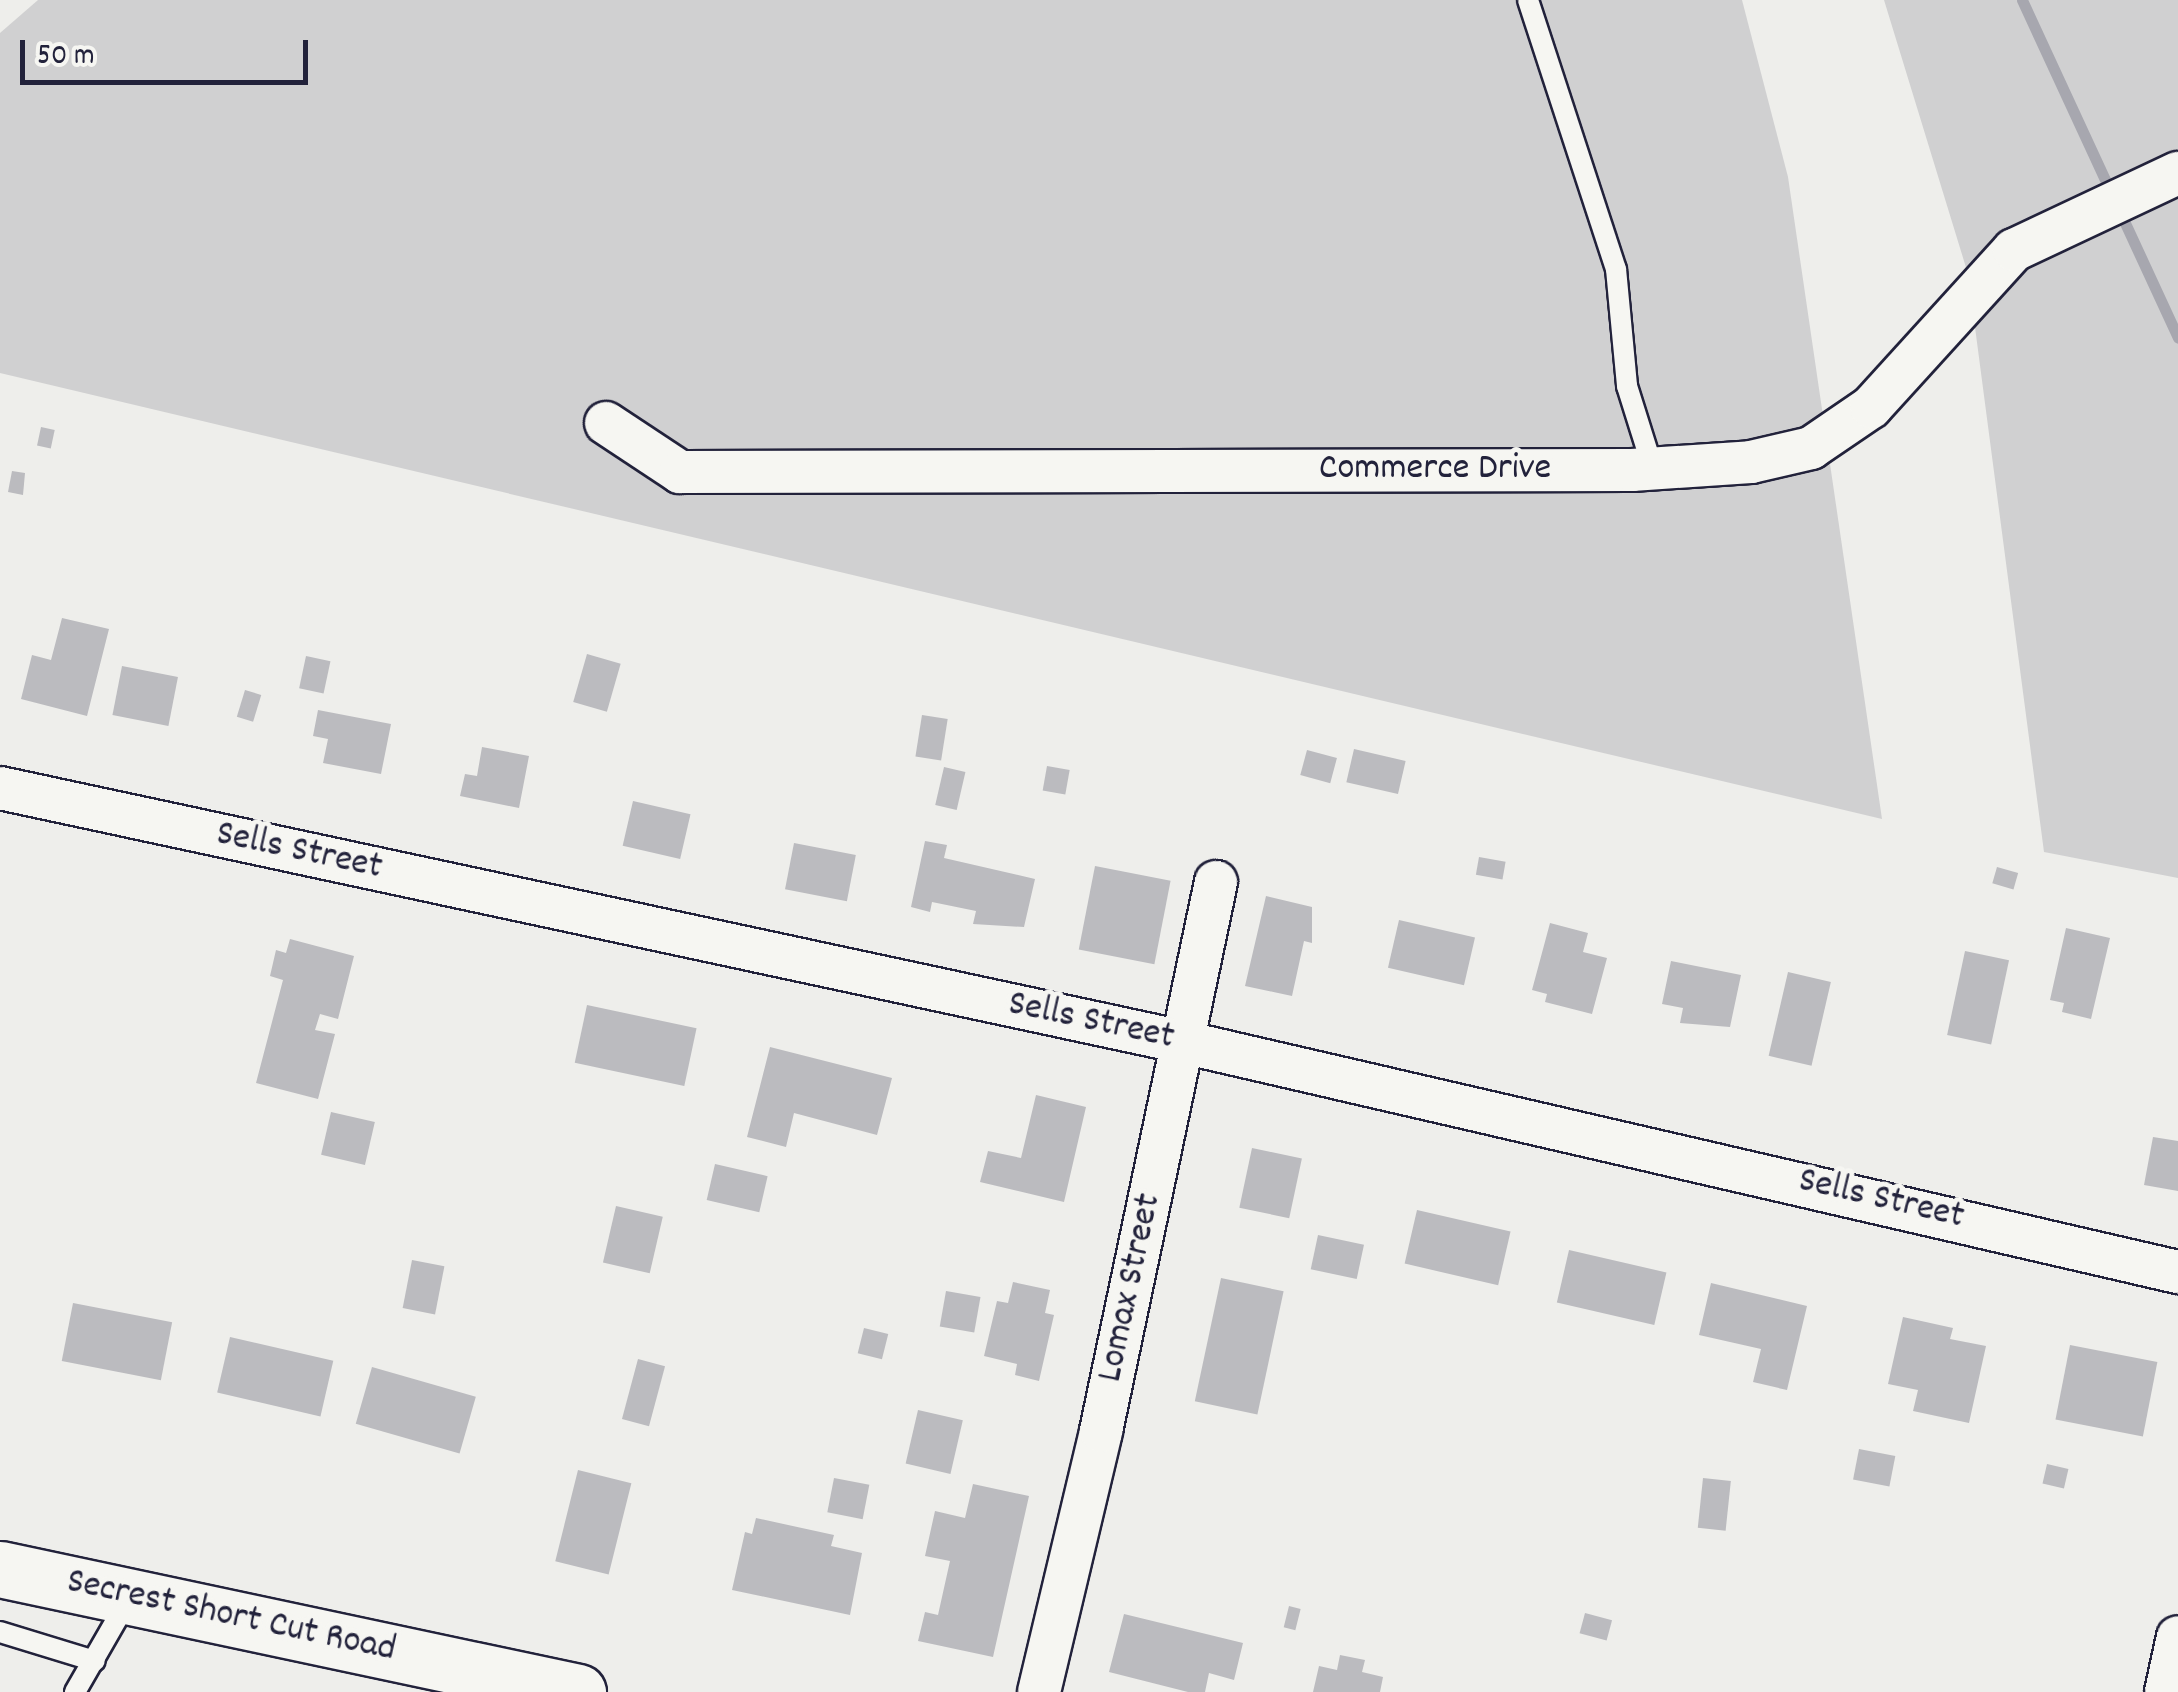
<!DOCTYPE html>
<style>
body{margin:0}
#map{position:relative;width:2178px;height:1692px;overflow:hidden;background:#eeeeeb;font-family:Dekko,sans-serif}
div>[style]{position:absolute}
.green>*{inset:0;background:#d0d0d1}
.stream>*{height:11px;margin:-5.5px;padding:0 5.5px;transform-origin:5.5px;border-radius:5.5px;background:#a7a7af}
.building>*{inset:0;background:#bbbbbf;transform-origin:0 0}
.roads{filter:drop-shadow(2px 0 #22223b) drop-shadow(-2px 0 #22223b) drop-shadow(0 2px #22223b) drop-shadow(0 -2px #22223b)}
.lane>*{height:20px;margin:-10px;padding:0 10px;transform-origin:10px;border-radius:10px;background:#f6f6f2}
.street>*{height:42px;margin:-21px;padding:0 21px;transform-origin:21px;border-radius:21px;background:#f6f6f2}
.secondary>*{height:55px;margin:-27.5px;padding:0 27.5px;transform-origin:27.5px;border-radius:27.5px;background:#f6f6f2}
span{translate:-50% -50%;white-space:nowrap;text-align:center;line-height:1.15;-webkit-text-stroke:10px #f6f6f2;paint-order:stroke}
.street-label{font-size:38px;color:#22223b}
.scale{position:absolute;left:20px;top:40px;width:288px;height:45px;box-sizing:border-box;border:5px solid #22223b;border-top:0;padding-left:12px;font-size:30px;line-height:35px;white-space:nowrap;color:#22223b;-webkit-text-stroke:8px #f6f6f2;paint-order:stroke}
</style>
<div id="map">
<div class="green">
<i style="clip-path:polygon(38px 0,1742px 0,1788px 177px,1882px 819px,0 373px,0 33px)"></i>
<i style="clip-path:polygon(1884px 0,2178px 0,2178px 878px,2044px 852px,1968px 274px)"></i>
</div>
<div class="stream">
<i style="left:2022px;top:0;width:372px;rotate:65.2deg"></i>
</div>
<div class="building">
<i style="left:41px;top:427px;width:14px;height:19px;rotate:12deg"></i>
<i style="clip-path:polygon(12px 471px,25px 473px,23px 495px,8px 492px)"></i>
<i style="clip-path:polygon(62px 618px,109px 629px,87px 716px,21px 699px,32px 655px,51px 660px)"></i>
<i style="left:587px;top:654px;width:35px;height:50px;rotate:16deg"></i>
<i style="left:306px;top:656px;width:25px;height:33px;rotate:12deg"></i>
<i style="left:122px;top:666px;width:57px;height:50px;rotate:11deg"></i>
<i style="left:245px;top:690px;width:17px;height:28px;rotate:17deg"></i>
<i style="clip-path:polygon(318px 710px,391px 724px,381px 774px,323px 763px,328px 739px,313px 736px)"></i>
<i style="left:922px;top:715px;width:26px;height:42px;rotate:9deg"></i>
<i style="clip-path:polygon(482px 747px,529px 756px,519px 808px,460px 796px,465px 774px,477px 776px)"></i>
<i style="left:1354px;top:749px;width:53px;height:34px;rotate:13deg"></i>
<i style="left:1307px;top:750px;width:31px;height:26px;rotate:15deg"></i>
<i style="left:1047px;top:766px;width:23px;height:25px;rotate:10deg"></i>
<i style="left:944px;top:767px;width:22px;height:39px;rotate:13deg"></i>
<i style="left:633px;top:801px;width:59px;height:46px;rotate:13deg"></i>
<i style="clip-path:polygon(925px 841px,947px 845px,944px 858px,1035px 879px,1024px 927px,973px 924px,976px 911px,932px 902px,930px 912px,911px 907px)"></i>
<i style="left:794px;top:843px;width:63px;height:47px;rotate:11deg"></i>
<i style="left:1479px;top:857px;width:27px;height:18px;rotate:10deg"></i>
<i style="left:1095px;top:866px;width:77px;height:85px;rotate:11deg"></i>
<i style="left:1997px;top:867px;width:22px;height:17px;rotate:16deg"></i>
<i style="clip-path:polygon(1266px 896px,1312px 907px,1312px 943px,1304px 941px,1292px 996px,1245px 986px)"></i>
<i style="left:1399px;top:920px;width:78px;height:49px;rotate:13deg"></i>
<i style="clip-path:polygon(1550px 923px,1588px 933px,1583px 952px,1607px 958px,1592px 1014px,1545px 1002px,1547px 994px,1532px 990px)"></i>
<i style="clip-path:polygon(2066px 928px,2110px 938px,2091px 1019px,2062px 1012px,2064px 1003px,2050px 1000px)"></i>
<i style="clip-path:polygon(290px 939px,354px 956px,338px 1019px,320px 1014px,315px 1030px,335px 1034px,318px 1099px,256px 1083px,283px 980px,270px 976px,276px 950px,286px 953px)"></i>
<i style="left:1965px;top:951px;width:45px;height:86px;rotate:12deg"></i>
<i style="clip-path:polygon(1671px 961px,1741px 975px,1730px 1027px,1680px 1023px,1683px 1008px,1662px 1004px)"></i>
<i style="left:1788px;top:972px;width:44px;height:86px;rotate:13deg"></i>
<i style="left:587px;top:1005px;width:112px;height:59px;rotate:12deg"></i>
<i style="clip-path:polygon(770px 1047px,892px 1078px,877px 1135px,794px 1113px,786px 1147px,747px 1137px)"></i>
<i style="clip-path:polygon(1036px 1095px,1086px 1107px,1064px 1202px,980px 1182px,988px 1151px,1021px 1158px)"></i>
<i style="left:331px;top:1112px;width:45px;height:44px;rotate:13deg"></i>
<i style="clip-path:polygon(2153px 1137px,2178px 1141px,2178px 1191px,2144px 1185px)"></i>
<i style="left:1252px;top:1148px;width:51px;height:61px;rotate:12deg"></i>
<i style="left:715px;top:1164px;width:54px;height:37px;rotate:13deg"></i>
<i style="left:616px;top:1206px;width:48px;height:58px;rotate:13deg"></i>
<i style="left:1417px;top:1210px;width:96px;height:55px;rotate:13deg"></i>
<i style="left:1318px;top:1235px;width:47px;height:35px;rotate:12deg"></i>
<i style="left:1569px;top:1250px;width:100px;height:54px;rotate:13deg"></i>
<i style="left:412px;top:1260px;width:33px;height:49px;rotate:11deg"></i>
<i style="left:1221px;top:1278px;width:64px;height:126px;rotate:12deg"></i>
<i style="clip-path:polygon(1013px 1282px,1050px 1290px,1045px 1313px,1054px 1315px,1039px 1381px,1015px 1375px,1017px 1364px,984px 1356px,997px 1301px,1008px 1303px)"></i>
<i style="clip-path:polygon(1711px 1283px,1807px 1306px,1787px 1390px,1753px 1382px,1761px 1349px,1699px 1335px)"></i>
<i style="left:946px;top:1291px;width:35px;height:36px;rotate:10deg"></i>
<i style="left:73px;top:1303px;width:101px;height:59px;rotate:11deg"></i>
<i style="clip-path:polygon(1903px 1317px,1953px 1328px,1950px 1339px,1986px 1346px,1969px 1423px,1913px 1411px,1918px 1390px,1888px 1384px)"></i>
<i style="left:864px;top:1328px;width:25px;height:26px;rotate:14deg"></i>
<i style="left:230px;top:1337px;width:106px;height:57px;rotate:13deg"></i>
<i style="left:2070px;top:1345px;width:89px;height:76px;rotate:11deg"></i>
<i style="left:638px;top:1359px;width:28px;height:62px;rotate:15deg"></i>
<i style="left:372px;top:1367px;width:108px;height:59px;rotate:16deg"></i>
<i style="left:918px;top:1410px;width:46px;height:55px;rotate:13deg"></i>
<i style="left:1859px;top:1449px;width:37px;height:31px;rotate:11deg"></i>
<i style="left:2047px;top:1464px;width:22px;height:20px;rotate:13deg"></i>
<i style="left:578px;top:1470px;width:55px;height:94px;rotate:14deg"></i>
<i style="left:834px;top:1478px;width:36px;height:35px;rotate:11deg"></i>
<i style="left:1703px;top:1478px;width:28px;height:50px;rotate:6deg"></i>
<i style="clip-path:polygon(973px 1484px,1029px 1496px,993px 1657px,918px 1641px,925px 1612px,938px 1615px,950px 1561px,925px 1556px,935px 1511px,965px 1518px)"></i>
<i style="clip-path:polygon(756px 1518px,834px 1535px,831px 1546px,862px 1553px,850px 1615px,732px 1590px,745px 1532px,752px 1534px)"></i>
<i style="left:1289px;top:1606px;width:12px;height:22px;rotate:14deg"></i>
<i style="left:1585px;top:1613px;width:28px;height:21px;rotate:15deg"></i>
<i style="clip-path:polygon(1124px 1614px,1243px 1643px,1234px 1680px,1209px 1673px,1205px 1692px,1188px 1692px,1109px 1672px)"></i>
<i style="clip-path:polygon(1340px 1655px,1365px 1660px,1362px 1672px,1383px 1677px,1380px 1692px,1313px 1692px,1319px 1666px,1337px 1670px)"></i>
</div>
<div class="roads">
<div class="lane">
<i style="left:1528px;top:0;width:283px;rotate:71.9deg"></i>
<i style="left:1616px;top:269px;width:118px;rotate:84.6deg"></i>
<i style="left:1627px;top:386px;width:87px;rotate:72.6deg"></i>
<i style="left:0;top:1632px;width:99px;rotate:17deg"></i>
<i style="left:75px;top:1692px;width:108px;rotate:-60.1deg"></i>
</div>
<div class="street">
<i style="left:606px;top:423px;width:89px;rotate:33.5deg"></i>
<i style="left:680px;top:472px;width:952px;rotate:-0.12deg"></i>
<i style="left:1632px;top:470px;width:119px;rotate:-3.8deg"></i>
<i style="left:1751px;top:462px;width:62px;rotate:-13.1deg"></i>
<i style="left:1811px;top:448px;width:73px;rotate:-34.3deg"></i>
<i style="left:1871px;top:407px;width:212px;rotate:-47.7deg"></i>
<i style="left:2014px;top:250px;width:181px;rotate:-25.2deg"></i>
<i style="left:0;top:788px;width:1210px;rotate:12.12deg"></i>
<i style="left:1183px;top:1042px;width:1021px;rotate:13.02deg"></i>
<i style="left:1039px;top:1692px;width:268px;rotate:-76.6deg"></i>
<i style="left:1101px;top:1431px;width:561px;rotate:-78.17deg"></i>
<i style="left:2166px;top:1692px;width:56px;rotate:-77.7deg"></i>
</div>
<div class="secondary">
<i style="left:0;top:1569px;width:591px;rotate:12.01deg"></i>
</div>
</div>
<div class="street-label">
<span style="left:1435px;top:470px">Commerce Drive</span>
<span style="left:299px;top:852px;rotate:12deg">Sells Street</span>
<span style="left:1091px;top:1022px;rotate:12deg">Sells Street</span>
<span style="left:1881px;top:1200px;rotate:13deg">Sells Street</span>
<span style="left:1131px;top:1288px;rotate:-78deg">Lomax Street</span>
<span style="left:231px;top:1617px;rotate:12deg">Secrest Short Cut Road</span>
</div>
<div class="scale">50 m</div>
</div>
